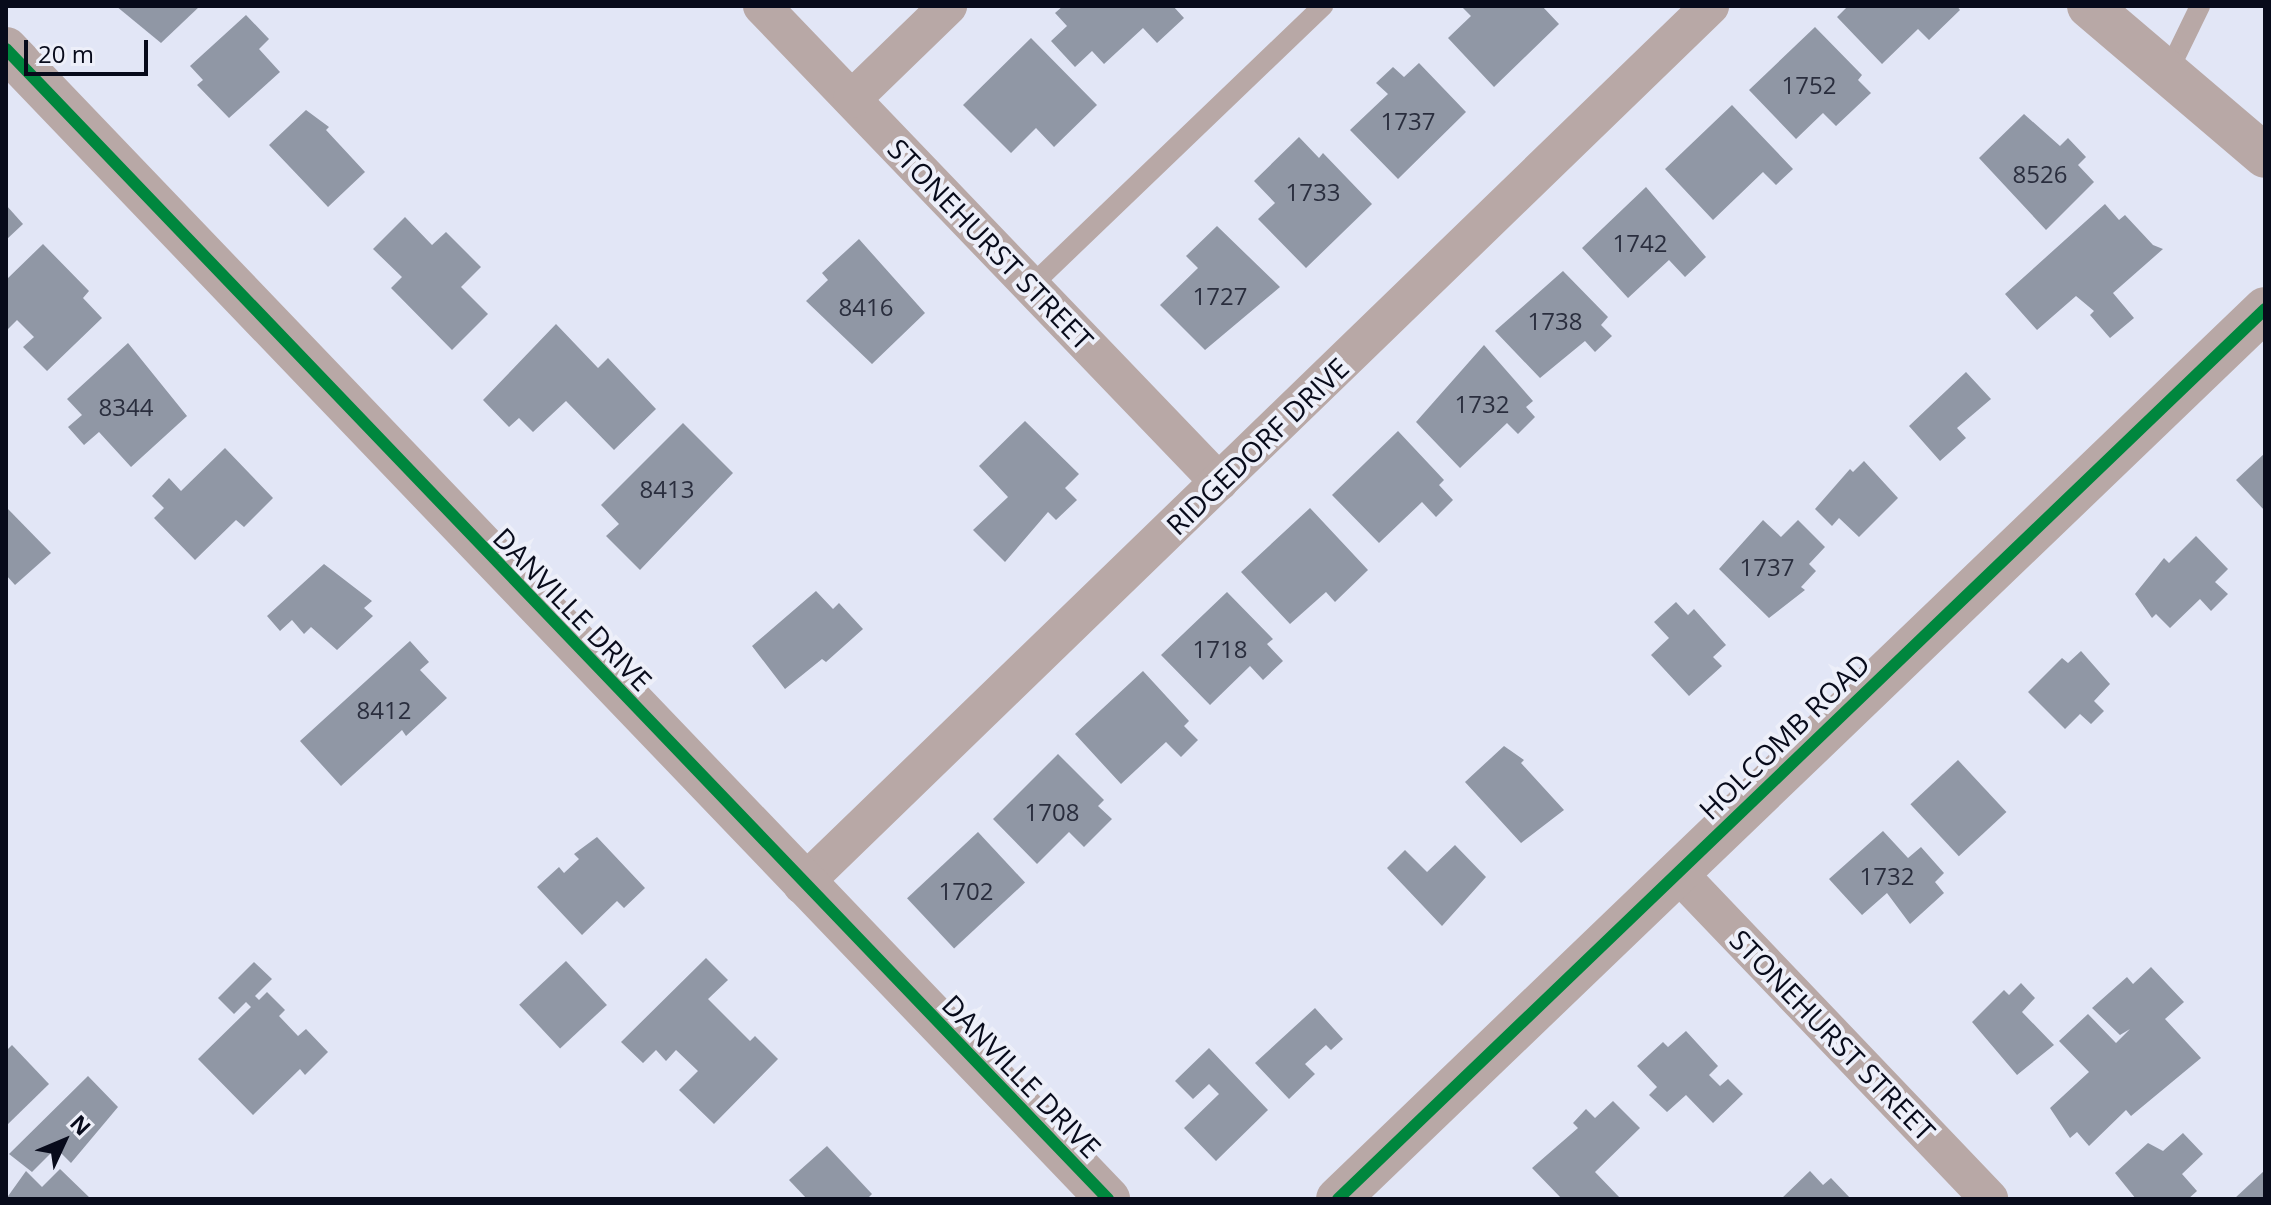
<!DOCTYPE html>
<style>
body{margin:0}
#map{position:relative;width:2271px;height:1205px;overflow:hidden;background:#e2e6f6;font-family:"Open Sans",sans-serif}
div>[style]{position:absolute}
.building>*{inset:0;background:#9097a5;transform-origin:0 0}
.service>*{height:20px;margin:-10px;padding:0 10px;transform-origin:10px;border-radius:10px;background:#b8a8a6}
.minor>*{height:38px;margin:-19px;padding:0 19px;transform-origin:19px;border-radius:19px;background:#b8a8a6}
.tertiary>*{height:44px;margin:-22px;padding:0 22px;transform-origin:22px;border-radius:22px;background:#b8a8a6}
.cycleway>*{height:12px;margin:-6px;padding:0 6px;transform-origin:6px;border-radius:6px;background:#00873e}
span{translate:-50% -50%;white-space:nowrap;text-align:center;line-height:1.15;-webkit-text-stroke:8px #edeff9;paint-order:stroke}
.number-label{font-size:24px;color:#2a2e3e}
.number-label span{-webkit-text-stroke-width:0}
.street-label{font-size:28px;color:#080b1b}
.frame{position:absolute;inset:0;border:8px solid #080b1b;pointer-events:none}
.north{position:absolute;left:24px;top:1101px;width:80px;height:80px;-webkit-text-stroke:6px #edeff9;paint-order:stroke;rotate:46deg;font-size:22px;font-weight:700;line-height:32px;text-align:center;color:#080b1b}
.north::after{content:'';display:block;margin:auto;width:28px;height:36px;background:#080b1b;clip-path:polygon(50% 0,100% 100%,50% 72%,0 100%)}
.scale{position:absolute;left:24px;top:40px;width:124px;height:36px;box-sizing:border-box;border:4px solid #080b1b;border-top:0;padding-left:10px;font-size:24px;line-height:28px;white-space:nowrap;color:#080b1b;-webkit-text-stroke:6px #edeff9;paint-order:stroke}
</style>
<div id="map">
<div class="building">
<i style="clip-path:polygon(116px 6px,200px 6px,161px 43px)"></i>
<i style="clip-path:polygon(1063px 6px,1173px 6px,1184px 18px,1157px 43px,1143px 28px,1104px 64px,1092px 51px,1075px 67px,1051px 41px,1067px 26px,1055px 13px)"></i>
<i style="clip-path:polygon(1461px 6px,1542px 6px,1559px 24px,1494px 87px,1448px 38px,1471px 16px)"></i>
<i style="clip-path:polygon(1848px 6px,1957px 6px,1960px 10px,1929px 40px,1918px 29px,1882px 64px,1837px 17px)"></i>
<i style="clip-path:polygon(246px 15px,269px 39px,259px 49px,280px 72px,229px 118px,197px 85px,203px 80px,190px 66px)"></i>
<i style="clip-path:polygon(1815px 27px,1862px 75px,1858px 80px,1871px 93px,1836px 126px,1823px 113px,1796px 139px,1749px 90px)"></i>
<i style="clip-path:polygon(1031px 38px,1097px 105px,1054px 147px,1036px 128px,1011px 153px,963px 105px)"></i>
<i style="clip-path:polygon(1419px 63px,1466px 112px,1398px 179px,1350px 130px,1388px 94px,1376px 83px,1393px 67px,1404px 77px)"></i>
<i style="clip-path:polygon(1732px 105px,1793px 169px,1776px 185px,1763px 172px,1713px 220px,1665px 169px)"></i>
<i style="clip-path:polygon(306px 110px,329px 127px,326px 130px,365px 172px,328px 207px,269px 145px)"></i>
<i style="clip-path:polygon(2024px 114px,2060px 146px,2068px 138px,2086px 157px,2078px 165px,2094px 182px,2046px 230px,1979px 158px)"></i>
<i style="clip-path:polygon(1299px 137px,1319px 158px,1323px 153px,1372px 204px,1306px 268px,1258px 219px,1275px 203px,1254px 181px)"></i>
<i style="clip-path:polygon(1646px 187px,1706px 257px,1685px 277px,1669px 260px,1628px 298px,1582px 248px)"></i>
<i style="clip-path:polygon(2105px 204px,2119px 220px,2125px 215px,2153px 245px,2163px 249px,2113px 293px,2134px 318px,2110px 338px,2090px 315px,2094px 311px,2076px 296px,2037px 330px,2005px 294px)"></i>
<i style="clip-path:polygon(6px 205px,23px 224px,6px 240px)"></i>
<i style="clip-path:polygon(405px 217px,432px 245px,446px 232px,481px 267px,461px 287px,488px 314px,452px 350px,391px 288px,402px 277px,373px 249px)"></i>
<i style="clip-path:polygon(1217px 226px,1280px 287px,1205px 350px,1160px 305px,1198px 268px,1186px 256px)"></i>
<i style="clip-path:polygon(859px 239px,925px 313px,872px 364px,806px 301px,828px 280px,822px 273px)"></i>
<i style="clip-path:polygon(43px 244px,89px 291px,83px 298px,102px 318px,47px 371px,23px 347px,34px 337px,17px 320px,6px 331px,6px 280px)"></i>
<i style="clip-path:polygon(1563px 271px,1608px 317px,1601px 325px,1612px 336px,1595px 352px,1585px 341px,1540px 378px,1495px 331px)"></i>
<i style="clip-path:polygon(556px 324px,598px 368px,608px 358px,656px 409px,614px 450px,566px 401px,533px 432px,519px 418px,509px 427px,483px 400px)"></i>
<i style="clip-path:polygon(128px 343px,187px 416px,131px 467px,99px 432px,84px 445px,68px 427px,82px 415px,67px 399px)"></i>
<i style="clip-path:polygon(1484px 345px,1533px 401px,1526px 407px,1535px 417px,1518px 434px,1507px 423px,1460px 468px,1416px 422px)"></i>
<i style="clip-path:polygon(1966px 372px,1991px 399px,1957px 428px,1966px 438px,1940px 461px,1909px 426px)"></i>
<i style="clip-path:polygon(1025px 421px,1079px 474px,1065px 488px,1077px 500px,1056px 520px,1048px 512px,1005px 562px,973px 530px,1008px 497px,979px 466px)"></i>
<i style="clip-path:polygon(683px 423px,733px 473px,640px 570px,606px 536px,619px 524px,601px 505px)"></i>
<i style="clip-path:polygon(1398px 431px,1444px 480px,1439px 485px,1453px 500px,1436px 517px,1422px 502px,1379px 543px,1332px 495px)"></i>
<i style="clip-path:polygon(225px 448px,273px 498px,244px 527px,236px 520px,195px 560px,154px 518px,164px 508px,152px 496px,169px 478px,181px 491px)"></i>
<i style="clip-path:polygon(2265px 453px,2265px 511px,2236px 480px)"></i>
<i style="clip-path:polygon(1864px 461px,1898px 498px,1859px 537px,1839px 518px,1832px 526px,1815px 509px,1850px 469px,1853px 472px)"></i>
<i style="clip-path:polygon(6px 507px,51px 553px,15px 585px,6px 575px)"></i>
<i style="clip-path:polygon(1310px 508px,1368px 570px,1335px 602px,1326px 592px,1290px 624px,1241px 572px)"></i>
<i style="clip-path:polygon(1763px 520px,1781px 537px,1798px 520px,1825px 547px,1809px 564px,1816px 571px,1801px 587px,1805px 590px,1769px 618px,1719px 569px)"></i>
<i style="clip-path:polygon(2196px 536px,2228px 569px,2215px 582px,2228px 594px,2211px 611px,2200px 599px,2170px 628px,2156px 614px,2152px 618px,2135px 594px,2164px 558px,2169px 563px)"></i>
<i style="clip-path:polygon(324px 564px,372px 601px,364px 608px,373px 616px,337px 650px,311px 627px,304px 634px,292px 620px,280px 631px,267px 616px)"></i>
<i style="clip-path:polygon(816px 591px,833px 609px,839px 603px,863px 629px,826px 662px,822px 659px,785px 689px,752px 646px)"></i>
<i style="clip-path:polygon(1227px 592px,1273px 639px,1267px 644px,1283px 661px,1263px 680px,1250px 666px,1210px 705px,1161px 655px)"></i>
<i style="clip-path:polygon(1676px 602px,1688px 615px,1694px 609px,1726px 645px,1713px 657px,1722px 666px,1689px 696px,1651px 655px,1669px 638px,1654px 622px)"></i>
<i style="clip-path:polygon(410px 641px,429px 662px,420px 670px,447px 698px,406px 736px,402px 730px,341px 786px,300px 741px)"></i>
<i style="clip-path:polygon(2081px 651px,2110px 684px,2094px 701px,2104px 711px,2091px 724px,2080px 714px,2065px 729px,2028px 692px,2062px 658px,2068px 663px)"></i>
<i style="clip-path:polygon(1143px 671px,1189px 721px,1184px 726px,1198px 740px,1181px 757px,1166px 742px,1121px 784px,1075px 734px)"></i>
<i style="clip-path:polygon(1504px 746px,1524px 760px,1521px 763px,1564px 810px,1521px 843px,1465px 782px)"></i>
<i style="clip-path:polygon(1058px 754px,1104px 800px,1098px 806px,1112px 819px,1084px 847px,1069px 832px,1037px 864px,993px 819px)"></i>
<i style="left:1958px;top:760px;width:71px;height:65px;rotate:47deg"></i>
<i style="clip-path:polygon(1883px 831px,1908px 858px,1921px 847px,1944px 873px,1935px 882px,1944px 893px,1910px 924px,1887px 893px,1862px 915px,1829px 879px)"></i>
<i style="left:978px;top:832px;width:69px;height:97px;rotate:47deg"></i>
<i style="clip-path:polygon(597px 837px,645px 888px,624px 908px,617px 901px,582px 935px,537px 887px,559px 867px,564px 873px,579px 859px,574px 854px)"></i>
<i style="clip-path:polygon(1455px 845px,1486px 877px,1442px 926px,1387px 868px,1405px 850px,1427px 872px)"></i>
<i style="clip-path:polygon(706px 958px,728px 980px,708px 999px,750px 1041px,755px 1036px,778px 1059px,714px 1124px,679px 1090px,698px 1071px,676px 1050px,666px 1061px,656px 1050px,643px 1063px,621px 1042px)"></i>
<i style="left:566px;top:961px;width:60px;height:64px;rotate:47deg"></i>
<i style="clip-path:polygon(254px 962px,272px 979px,255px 996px,259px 1000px,267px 992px,285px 1010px,279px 1016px,298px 1036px,306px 1029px,328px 1052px,305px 1075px,300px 1069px,253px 1115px,198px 1059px,251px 1007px,246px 1002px,234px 1014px,218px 998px)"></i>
<i style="clip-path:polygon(2151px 967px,2184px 1002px,2165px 1019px,2201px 1058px,2131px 1116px,2126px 1110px,2089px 1146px,2077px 1132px,2070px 1138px,2050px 1108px,2089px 1072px,2059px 1041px,2088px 1014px,2116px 1043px,2130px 1029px,2120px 1035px,2092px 1008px,2127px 977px,2133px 984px)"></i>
<i style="clip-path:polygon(2021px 983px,2035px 998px,2022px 1012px,2054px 1045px,2017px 1075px,1972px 1022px,2004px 990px,2009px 995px)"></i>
<i style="clip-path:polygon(1315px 1008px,1343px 1039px,1331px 1050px,1326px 1045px,1305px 1064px,1315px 1074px,1289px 1099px,1255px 1063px)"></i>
<i style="clip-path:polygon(1686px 1031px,1718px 1066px,1709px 1075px,1720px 1086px,1728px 1079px,1743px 1094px,1713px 1123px,1686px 1095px,1667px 1112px,1649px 1095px,1657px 1087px,1637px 1066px,1663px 1042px,1668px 1047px)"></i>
<i style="clip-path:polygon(12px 1045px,49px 1084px,6px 1126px,6px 1051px)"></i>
<i style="clip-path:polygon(1209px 1048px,1268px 1110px,1216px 1161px,1184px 1128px,1219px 1094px,1209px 1084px,1193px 1099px,1175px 1081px)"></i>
<i style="clip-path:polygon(88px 1076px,118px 1107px,71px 1163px,56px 1148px,32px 1172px,9px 1154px)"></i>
<i style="clip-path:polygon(1613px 1101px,1640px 1128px,1595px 1172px,1621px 1199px,1562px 1199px,1532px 1168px,1578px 1128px,1573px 1123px,1586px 1109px,1595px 1118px)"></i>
<i style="clip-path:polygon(2183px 1133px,2203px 1154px,2182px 1174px,2197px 1191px,2188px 1199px,2136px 1199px,2115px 1173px,2148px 1143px,2163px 1151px)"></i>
<i style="clip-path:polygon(827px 1146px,872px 1194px,867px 1199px,807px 1199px,789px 1180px)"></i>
<i style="clip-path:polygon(60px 1169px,91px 1199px,6px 1199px,26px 1171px,42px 1187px)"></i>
<i style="clip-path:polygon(2265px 1170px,2265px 1199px,2234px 1199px)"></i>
<i style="clip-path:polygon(1810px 1171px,1823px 1185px,1831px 1178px,1851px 1199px,1781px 1199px)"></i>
</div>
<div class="service">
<i style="left:2168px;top:72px;width:73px;rotate:-64.1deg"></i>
<i style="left:1031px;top:286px;width:405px;rotate:-43.8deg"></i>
</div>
<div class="minor">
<i style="left:762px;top:6px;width:660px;rotate:46.17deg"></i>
<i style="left:852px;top:99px;width:134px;rotate:-44.1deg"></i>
<i style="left:1677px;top:872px;width:452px;rotate:46.3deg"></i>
<i style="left:802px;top:885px;width:1264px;rotate:-44.07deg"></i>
</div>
<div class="tertiary">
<i style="left:2089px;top:6px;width:231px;rotate:40.4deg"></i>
<i style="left:6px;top:49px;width:1593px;rotate:46.22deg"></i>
<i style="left:1338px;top:1199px;width:1285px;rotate:-43.83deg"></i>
</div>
<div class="cycleway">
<i style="left:6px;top:49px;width:1593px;rotate:46.22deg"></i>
<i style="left:1338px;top:1199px;width:1285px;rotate:-43.83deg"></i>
</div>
<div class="number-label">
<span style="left:1809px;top:85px">1752</span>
<span style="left:1408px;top:121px">1737</span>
<span style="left:2040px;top:174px">8526</span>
<span style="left:1313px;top:192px">1733</span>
<span style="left:1640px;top:243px">1742</span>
<span style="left:1220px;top:296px">1727</span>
<span style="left:866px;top:307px">8416</span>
<span style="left:1555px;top:321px">1738</span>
<span style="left:1482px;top:404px">1732</span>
<span style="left:126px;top:407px">8344</span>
<span style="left:667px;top:489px">8413</span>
<span style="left:1767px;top:567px">1737</span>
<span style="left:1220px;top:649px">1718</span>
<span style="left:384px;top:710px">8412</span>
<span style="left:1052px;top:812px">1708</span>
<span style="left:1887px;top:876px">1732</span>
<span style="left:966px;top:891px">1702</span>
</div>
<div class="street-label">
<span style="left:991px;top:244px;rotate:46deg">STONEHURST STREET</span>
<span style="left:1257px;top:446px;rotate:-44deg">RIDGEDORF DRIVE</span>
<span style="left:573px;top:609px;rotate:46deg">DANVILLE DRIVE</span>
<span style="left:1784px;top:736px;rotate:-44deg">HOLCOMB ROAD</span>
<span style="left:1833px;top:1035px;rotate:46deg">STONEHURST STREET</span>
<span style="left:1022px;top:1076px;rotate:46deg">DANVILLE DRIVE</span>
</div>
<div class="frame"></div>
<div class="north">N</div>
<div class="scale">20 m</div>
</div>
